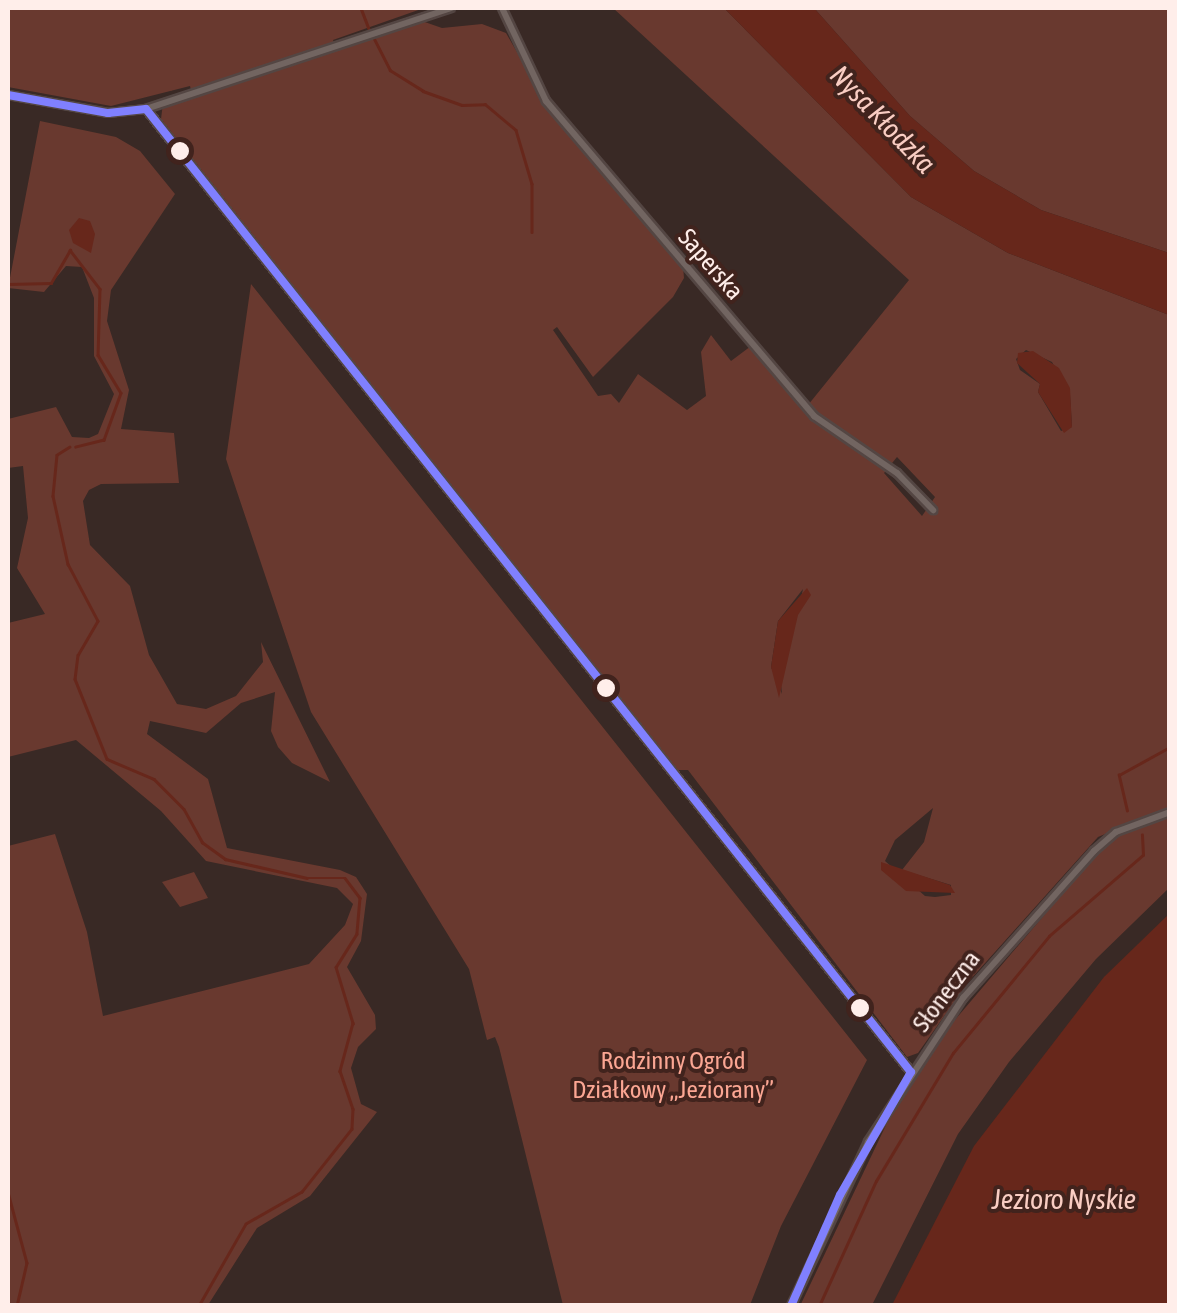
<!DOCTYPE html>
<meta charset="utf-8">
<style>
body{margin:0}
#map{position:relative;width:1177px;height:1313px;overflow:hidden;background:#392925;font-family:"Asap Condensed",sans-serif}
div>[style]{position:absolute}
.green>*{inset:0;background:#69392f}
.water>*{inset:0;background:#67271b}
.stream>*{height:2.5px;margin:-1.25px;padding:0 1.25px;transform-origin:1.25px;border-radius:1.25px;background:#67271b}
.roads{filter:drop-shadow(2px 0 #544643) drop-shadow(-2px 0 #544643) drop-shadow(0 2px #544643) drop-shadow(0 -2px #544643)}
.minor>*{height:6px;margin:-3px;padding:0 3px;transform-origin:3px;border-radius:3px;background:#726561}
.bus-1>*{height:8px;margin:-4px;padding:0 4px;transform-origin:4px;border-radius:4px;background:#8080ff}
.dots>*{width:28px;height:28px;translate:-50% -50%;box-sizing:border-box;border:5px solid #41231d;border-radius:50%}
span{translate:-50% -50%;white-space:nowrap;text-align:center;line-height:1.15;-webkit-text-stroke:8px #41231d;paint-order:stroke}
.street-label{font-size:25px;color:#ffeeea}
.park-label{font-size:25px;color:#fba693}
.water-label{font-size:28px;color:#f9cdc3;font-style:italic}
.frame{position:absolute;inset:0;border:10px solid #ffeeea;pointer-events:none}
</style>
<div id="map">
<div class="green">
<i style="clip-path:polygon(evenodd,8px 8px,424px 8px,333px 40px,335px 47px,419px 20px,442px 28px,482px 24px,506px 33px,557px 121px,683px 266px,684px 278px,673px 297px,593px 377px,557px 327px,553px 330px,598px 396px,611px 394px,619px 403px,638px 374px,687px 410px,706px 396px,701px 352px,711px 335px,731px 361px,751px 346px,804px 410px,909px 280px,613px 8px,724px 8px,911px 197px,1008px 253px,1169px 315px,1169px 807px,1098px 837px,969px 981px,918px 1053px,907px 1057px,688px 770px,677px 770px,161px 119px,163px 103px,192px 94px,190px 86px,111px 106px,8px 87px,8px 8px,1026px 350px,1052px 362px,1070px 395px,1072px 427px,1061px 431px,1038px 392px,1040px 384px,1020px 370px,1016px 359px,1026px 350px,8px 8px,897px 457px,935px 497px,922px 516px,884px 473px,897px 457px,8px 8px,803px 589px,781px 685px,782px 694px,771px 667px,778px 621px,803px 589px,8px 8px,933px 808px,924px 842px,902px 870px,951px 885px,951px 895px,935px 897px,925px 896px,885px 861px,895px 840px,933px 808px)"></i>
<i style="clip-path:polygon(814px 8px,1169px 8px,1169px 253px,1041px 210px,974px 171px,910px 116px)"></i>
<i style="clip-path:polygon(40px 121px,116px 137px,140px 151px,175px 194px,111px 290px,107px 321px,129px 390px,121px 429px,174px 433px,179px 483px,101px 484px,89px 490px,83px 501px,90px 545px,130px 586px,149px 655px,177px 704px,206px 709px,236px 696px,263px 662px,261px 642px,330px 782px,292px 763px,278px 747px,271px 731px,275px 692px,241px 703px,206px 733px,150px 721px,147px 734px,208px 779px,227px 848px,340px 870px,356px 877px,367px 894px,361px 941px,347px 967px,375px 1015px,376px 1029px,358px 1047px,351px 1068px,361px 1104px,377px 1112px,310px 1196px,257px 1228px,208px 1305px,8px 1305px,8px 846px,55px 834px,87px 932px,103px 1016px,309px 964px,345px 925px,353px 904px,337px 888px,206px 861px,161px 811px,76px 740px,8px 757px,8px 623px,45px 614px,17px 568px,28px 518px,23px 466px,8px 468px,8px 419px,56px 407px,72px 437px,89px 438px,98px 434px,114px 394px,94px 356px,94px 298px,82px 267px,66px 266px,44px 292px,8px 288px)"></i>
<i style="clip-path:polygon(251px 284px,867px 1060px,781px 1226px,750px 1305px,563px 1305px,499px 1047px,495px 1037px,487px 1040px,469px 969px,311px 712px,226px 459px)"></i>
<i style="clip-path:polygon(1169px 815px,1169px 888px,1096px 959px,1009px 1062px,958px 1134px,872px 1305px,800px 1306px,887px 1123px,954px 1021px,1097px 853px,1117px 836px)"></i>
<i style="clip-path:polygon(194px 872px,208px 898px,180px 907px,162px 882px)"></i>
</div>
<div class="water">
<i style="clip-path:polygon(724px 8px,814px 8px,910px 116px,974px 171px,1041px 210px,1169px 253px,1169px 315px,1008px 253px,911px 197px)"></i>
<i style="clip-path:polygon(79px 218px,90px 221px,95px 234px,91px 253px,73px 243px,69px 230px)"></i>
<i style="clip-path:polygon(1033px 351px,1059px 368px,1070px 388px,1072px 427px,1064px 433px,1038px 392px,1040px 384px,1017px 363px,1018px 353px)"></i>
<i style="clip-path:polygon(807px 588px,811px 595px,798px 615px,779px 698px,771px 667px,778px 621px)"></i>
<i style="clip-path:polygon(881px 862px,950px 885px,955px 893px,906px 891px,881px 870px)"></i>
<i style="clip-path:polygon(1169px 914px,1169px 1305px,892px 1305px,974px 1146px,1104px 977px)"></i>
</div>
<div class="stream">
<i style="left:361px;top:8px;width:25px;rotate:69deg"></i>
<i style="left:374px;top:38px;width:36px;rotate:63deg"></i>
<i style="left:390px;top:70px;width:39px;rotate:32deg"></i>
<i style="left:423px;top:91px;width:41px;rotate:19.7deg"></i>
<i style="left:462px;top:105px;width:23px;rotate:-2deg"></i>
<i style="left:485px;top:104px;width:40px;rotate:40deg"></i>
<i style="left:516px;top:130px;width:56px;rotate:73.5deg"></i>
<i style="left:532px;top:184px;width:48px;rotate:90deg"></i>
<i style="left:8px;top:284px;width:43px;rotate:-1.3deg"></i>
<i style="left:51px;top:283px;width:38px;rotate:-60deg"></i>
<i style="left:70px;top:250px;width:49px;rotate:52.4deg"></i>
<i style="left:100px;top:289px;width:66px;rotate:91.7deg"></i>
<i style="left:98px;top:355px;width:44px;rotate:58.8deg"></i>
<i style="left:121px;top:393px;width:50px;rotate:109.9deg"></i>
<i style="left:104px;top:440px;width:29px;rotate:166deg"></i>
<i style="left:70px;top:447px;width:15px;rotate:148deg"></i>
<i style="left:57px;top:455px;width:41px;rotate:95.6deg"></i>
<i style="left:53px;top:496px;width:70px;rotate:77.6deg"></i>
<i style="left:68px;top:564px;width:64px;rotate:62.2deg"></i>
<i style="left:98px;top:621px;width:39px;rotate:120deg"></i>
<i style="left:78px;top:655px;width:24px;rotate:97deg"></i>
<i style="left:75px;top:679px;width:86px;rotate:68.2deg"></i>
<i style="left:107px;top:759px;width:51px;rotate:23.1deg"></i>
<i style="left:154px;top:779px;width:42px;rotate:45deg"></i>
<i style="left:184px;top:809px;width:38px;rotate:61deg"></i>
<i style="left:202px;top:842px;width:29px;rotate:36deg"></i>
<i style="left:225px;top:859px;width:84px;rotate:13deg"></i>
<i style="left:307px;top:878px;width:38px"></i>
<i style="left:345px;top:878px;width:25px;rotate:53deg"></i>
<i style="left:360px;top:898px;width:36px;rotate:95deg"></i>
<i style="left:357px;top:934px;width:39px;rotate:122deg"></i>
<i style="left:336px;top:967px;width:59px;rotate:73.1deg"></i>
<i style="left:353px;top:1023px;width:50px;rotate:105.2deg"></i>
<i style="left:340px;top:1071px;width:40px;rotate:71.1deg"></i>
<i style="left:353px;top:1109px;width:20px;rotate:93deg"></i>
<i style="left:352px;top:1129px;width:80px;rotate:128.4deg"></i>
<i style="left:302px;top:1192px;width:64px;rotate:150.3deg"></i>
<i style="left:246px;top:1224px;width:95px;rotate:119.8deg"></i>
<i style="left:1127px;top:811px;width:37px;rotate:-103deg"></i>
<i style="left:1119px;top:775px;width:58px;rotate:-28.8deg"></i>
<i style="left:8px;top:1192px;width:73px;rotate:75deg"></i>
<i style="left:27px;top:1263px;width:44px;rotate:103.1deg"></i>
<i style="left:819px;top:1306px;width:137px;rotate:-65.5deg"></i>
<i style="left:876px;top:1181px;width:149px;rotate:-59deg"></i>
<i style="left:953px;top:1053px;width:151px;rotate:-50.6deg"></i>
<i style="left:1049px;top:936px;width:124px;rotate:-40.8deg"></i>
<i style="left:1143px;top:855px;width:20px;rotate:-93deg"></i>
</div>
<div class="roads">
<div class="minor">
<i style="left:502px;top:8px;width:103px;rotate:64.7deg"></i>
<i style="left:546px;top:101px;width:414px;rotate:49.6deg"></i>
<i style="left:814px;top:416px;width:101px;rotate:34.5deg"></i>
<i style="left:897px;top:473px;width:52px;rotate:45.8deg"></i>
<i style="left:8px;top:95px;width:102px;rotate:10.2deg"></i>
<i style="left:108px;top:113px;width:38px;rotate:-6deg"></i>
<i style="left:146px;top:109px;width:321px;rotate:-18.3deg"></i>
<i style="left:146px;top:109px;width:1230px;rotate:51.54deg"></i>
<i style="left:791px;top:1306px;width:181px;rotate:-64.8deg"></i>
<i style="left:868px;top:1142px;width:173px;rotate:-56.6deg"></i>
<i style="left:963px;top:998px;width:197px;rotate:-48.3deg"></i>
<i style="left:1094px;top:851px;width:29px;rotate:-41deg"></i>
<i style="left:1116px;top:832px;width:58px;rotate:-20.3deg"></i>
</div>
</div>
<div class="bus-1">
<i style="left:8px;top:95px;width:102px;rotate:10.2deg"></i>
<i style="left:108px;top:113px;width:38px;rotate:-6deg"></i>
<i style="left:146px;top:109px;width:1230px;rotate:51.54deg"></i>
<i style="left:791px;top:1306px;width:121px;rotate:-66.2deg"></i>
<i style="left:840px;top:1195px;width:142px;rotate:-60deg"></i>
</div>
<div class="dots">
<i style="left:180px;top:151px;background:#ffeeea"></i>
<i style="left:606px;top:688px;background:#ffeeea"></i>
<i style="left:860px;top:1008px;background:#ffeeea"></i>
</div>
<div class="street-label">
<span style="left:711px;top:264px;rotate:49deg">Saperska</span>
<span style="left:946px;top:991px;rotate:-53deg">Słoneczna</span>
</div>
<div class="park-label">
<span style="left:673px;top:1075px">Rodzinny Ogród<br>Działkowy „Jeziorany”</span>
</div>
<div class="water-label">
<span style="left:883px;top:119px;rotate:46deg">Nysa Kłodzka</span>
<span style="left:1064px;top:1199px">Jezioro Nyskie</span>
</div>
<div class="frame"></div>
</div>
